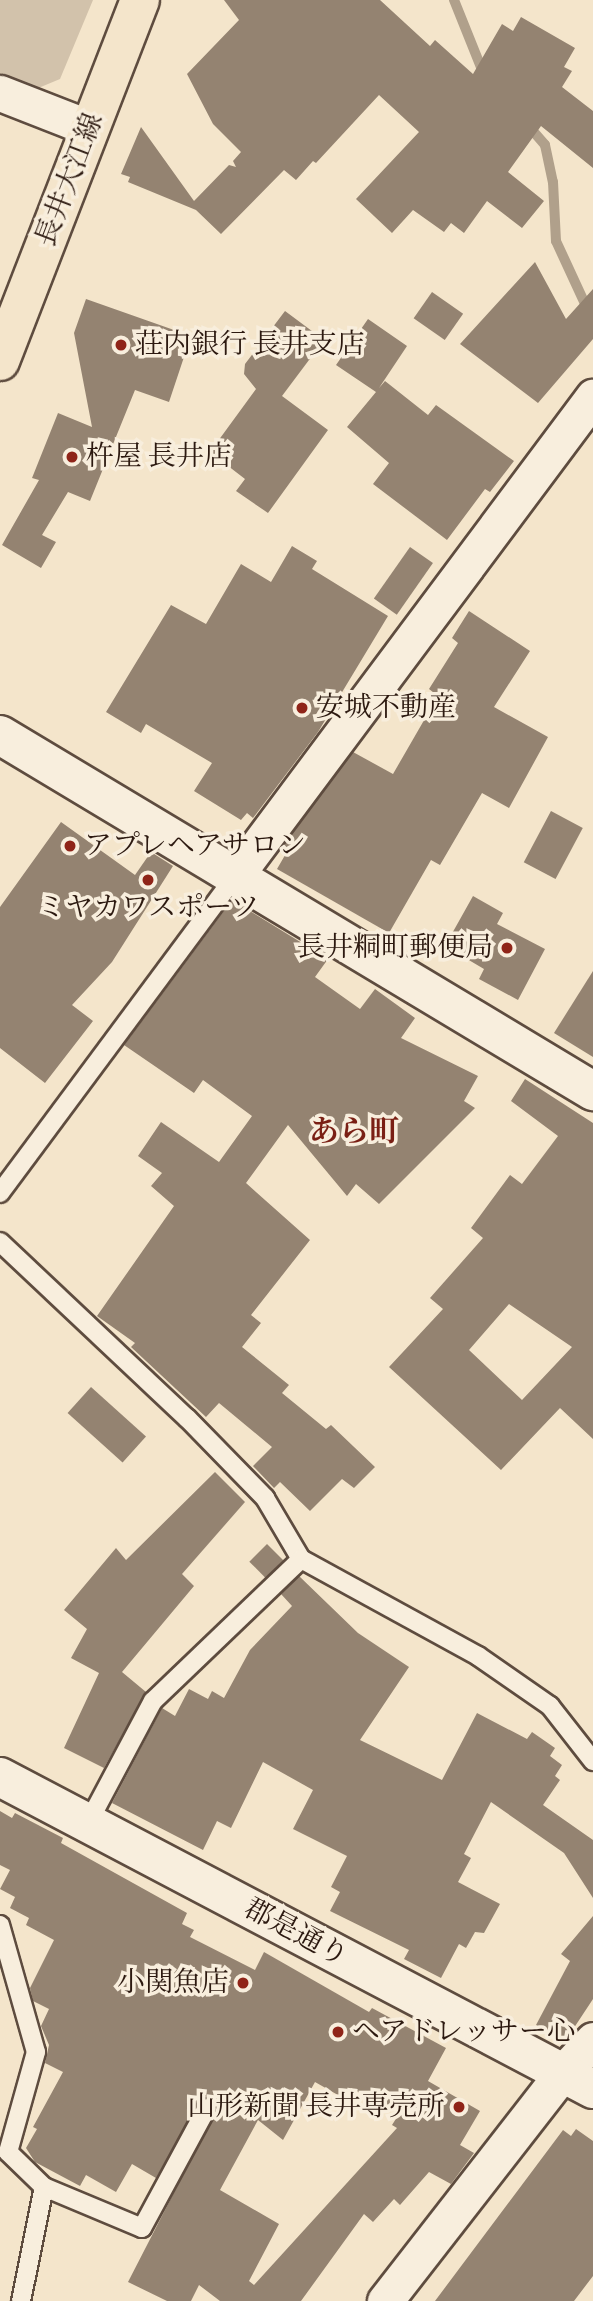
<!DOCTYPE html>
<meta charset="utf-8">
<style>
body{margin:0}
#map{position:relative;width:593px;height:2301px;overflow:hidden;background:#f4e5cb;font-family:"Libre Bodoni","Noto Serif JP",serif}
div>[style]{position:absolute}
.green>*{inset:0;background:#d2c2ab}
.stream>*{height:10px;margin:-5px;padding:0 5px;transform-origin:5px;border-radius:5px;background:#b0a08b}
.building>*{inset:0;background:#948371;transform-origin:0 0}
.roads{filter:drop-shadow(2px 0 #5e4c3f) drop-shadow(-2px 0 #5e4c3f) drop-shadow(0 2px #5e4c3f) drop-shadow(0 -2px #5e4c3f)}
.lane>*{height:18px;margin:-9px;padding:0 9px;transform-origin:9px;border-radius:9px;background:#f8eedd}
.street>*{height:35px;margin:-17.5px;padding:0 17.5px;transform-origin:17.5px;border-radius:17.5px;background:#f8eedd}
.secondary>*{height:38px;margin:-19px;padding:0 19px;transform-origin:19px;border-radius:19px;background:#f8eedd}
.primary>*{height:38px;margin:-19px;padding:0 19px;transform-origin:19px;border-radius:19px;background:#f4e5cb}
.dots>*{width:19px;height:19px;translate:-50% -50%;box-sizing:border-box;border:4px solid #f8eedd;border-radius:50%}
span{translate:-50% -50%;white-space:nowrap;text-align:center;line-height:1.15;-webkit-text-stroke:7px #f8eedd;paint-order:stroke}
.street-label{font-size:28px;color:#2c1910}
.poi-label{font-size:28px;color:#2c1910}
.left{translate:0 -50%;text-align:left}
.right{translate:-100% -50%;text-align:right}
.neighbourhood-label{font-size:30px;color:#7a1f14;font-weight:700}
</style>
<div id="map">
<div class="green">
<i style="clip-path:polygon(0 0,93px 0,60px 79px,36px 89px,0 74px)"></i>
</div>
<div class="stream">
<i style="left:454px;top:0;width:83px;rotate:68.1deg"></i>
<i style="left:526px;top:123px;width:29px;rotate:49deg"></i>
<i style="left:545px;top:145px;width:38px;rotate:78deg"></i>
<i style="left:553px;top:182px;width:59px;rotate:87.1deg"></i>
<i style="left:556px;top:241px;width:88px;rotate:65.2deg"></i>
</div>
<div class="building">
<i style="clip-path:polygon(224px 0,380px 0,430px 46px,435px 40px,473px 74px,502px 24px,513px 31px,521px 17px,575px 48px,564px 67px,572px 71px,562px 87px,593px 111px,593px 168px,541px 126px,508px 172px,544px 201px,522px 228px,487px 201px,464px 233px,451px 223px,444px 232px,413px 210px,392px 233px,356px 199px,419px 132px,379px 95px,316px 163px,313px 161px,296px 180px,284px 170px,221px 234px,196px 210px,128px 182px,130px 177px,121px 174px,141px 127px,194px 201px,229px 165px,236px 167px,233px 161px,241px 152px,213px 124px,187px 74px,239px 20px)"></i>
<i style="clip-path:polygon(535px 262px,566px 319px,593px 289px,593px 339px,538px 403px,460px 344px)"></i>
<i style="left:432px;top:292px;width:38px;height:32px;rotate:35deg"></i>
<i style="clip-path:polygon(86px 299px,191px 336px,169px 402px,135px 390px,90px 501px,68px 492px,42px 535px,56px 542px,41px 568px,2px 545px,39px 480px,32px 478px,58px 413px,92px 427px,74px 333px)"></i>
<i style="clip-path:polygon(285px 311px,324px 340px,282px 396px,328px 430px,268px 513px,236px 491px,245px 479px,210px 452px,256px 389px,244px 374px,245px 364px)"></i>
<i style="clip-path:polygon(368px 319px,407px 346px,379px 388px,385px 381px,428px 415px,436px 405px,514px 461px,490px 492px,485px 489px,447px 540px,373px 484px,389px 463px,347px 427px,376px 392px,336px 365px)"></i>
<i style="clip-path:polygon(292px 546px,317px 561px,312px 569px,388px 616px,318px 732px,253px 818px,247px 813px,241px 820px,194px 791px,212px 763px,146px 724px,141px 733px,106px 712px,171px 605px,206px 624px,241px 564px,271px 582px)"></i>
<i style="left:410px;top:547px;width:28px;height:63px;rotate:35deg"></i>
<i style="clip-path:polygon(469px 611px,530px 651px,494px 707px,548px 737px,509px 808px,482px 793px,440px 865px,431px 860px,389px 933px,277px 869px,288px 850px,282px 847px,353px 752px,393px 774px,438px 696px,429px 689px,458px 643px,452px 638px)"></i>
<i style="left:551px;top:811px;width:36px;height:58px;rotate:28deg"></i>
<i style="clip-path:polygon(61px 822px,135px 875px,151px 852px,173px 866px,112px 962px,72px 1005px,93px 1021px,45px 1083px,0 1048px,0 907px)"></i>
<i style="clip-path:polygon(473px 896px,503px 913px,497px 924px,545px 949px,518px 1000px,479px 979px,484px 969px,445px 946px)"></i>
<i style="clip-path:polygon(232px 900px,328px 959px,315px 977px,360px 1009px,375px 989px,415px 1018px,401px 1038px,478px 1076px,464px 1101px,475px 1108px,379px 1204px,356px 1184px,347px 1196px,288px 1125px,246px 1183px,310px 1240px,251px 1315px,261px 1323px,242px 1347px,289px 1385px,282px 1393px,326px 1429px,331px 1425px,375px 1467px,354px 1488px,342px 1479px,310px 1511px,280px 1482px,274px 1488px,253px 1466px,272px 1447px,219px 1403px,206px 1417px,131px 1347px,135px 1343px,97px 1316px,174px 1206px,151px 1186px,162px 1173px,138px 1156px,161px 1122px,219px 1162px,252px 1116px,203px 1080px,194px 1093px,124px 1045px)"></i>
<i style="clip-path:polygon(593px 971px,593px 1057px,554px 1033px)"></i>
<i style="clip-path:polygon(evenodd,525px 1079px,593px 1123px,593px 1439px,560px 1408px,501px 1470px,389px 1367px,443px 1309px,430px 1298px,483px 1238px,471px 1228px,510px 1175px,522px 1184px,558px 1136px,511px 1101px,525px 1079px,509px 1304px,572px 1347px,522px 1400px,469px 1350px,509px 1304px)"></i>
<i style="left:91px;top:1387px;width:74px;height:35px;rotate:42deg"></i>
<i style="clip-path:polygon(215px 1472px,245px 1502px,182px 1574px,194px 1586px,122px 1672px,146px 1692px,104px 1768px,64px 1748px,99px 1673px,71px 1658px,87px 1629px,64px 1610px,116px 1548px,126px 1560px)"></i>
<i style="left:267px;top:1544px;width:23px;height:25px;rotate:45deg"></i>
<i style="clip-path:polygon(299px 1576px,358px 1633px,409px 1667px,360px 1740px,442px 1780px,477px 1713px,527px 1739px,532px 1732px,555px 1748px,550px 1756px,562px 1765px,555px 1776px,560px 1780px,543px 1805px,593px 1840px,593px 1898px,564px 1853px,491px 1802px,464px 1854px,471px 1858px,458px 1882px,500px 1904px,484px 1933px,475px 1932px,466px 1948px,459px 1944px,441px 1978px,404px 1959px,409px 1950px,330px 1911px,340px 1892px,331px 1887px,347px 1856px,293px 1829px,313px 1790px,263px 1762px,231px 1828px,217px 1821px,203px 1850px,112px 1803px,162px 1708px,175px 1716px,189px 1689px,208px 1699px,212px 1691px,224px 1698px,250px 1650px,292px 1606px,281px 1594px)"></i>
<i style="clip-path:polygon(evenodd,0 1811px,12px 1818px,15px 1813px,63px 1838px,61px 1843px,187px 1913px,182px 1924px,194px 1930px,190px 1937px,255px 1970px,264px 1952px,369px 2012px,372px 2008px,446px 2048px,428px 2081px,480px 2111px,460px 2145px,474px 2153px,451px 2184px,429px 2172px,400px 2205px,394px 2199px,373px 2222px,364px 2214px,301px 2301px,220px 2301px,199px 2285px,191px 2301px,167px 2301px,128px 2282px,218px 2107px,212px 2098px,201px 2099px,156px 2178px,132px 2164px,116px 2192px,86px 2175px,80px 2186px,35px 2162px,26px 2148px,37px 2129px,33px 2127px,63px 2072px,45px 2063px,49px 2045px,41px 2026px,49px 2009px,33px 2001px,30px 1988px,54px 1940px,26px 1925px,29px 1918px,10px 1908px,15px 1897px,0 1889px,10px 1870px,0 1865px,0 1811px,315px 2082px,345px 2099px,351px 2088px,399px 2114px,392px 2125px,397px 2128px,254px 2285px,249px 2281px,279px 2224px,220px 2190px,258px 2120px,283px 2140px,315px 2082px)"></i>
<i style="clip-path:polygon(593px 1916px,593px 1999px,566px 2040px,536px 2025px,570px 1961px,561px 1954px)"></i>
<i style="clip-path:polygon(576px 2129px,593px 2141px,593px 2276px,574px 2301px,435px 2301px,563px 2130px,571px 2136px)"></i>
</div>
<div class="roads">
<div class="lane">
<i style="left:0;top:1193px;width:396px;rotate:-53.4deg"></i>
<i style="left:0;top:1242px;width:257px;rotate:43.3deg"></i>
<i style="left:187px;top:1418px;width:112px;rotate:45.7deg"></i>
<i style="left:265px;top:1498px;width:71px;rotate:59.5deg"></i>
<i style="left:301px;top:1559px;width:202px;rotate:28.7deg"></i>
<i style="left:478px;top:1656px;width:88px;rotate:34.8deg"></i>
<i style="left:550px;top:1706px;width:70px;rotate:52deg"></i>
<i style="left:88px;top:1823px;width:138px;rotate:-62deg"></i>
<i style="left:153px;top:1701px;width:205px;rotate:-43.8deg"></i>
<i style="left:0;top:1925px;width:132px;rotate:74.2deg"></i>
<i style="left:36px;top:2052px;width:104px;rotate:105.6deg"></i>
<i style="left:8px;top:2152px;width:50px;rotate:44.2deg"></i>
<i style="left:44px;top:2187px;width:106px;rotate:22.7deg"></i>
<i style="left:142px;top:2228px;width:136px;rotate:-61.6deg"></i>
<i style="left:21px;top:2301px;width:116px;rotate:-78.6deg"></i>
</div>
<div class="street">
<i style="left:0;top:93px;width:97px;rotate:21.3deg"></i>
<i style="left:236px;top:875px;width:597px;rotate:-53.25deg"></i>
<i style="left:385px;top:2301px;width:290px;rotate:-52.1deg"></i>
<i style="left:563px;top:2072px;width:44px;rotate:-46.8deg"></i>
</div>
<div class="secondary">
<i style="left:0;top:735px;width:692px;rotate:30.98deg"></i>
<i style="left:0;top:1777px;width:670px;rotate:27.75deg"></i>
</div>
<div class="primary">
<i style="left:0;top:361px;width:387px;rotate:-68.8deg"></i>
</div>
</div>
<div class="dots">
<i style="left:121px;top:345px;background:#8f2418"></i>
<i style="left:72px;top:457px;background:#8f2418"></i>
<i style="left:302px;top:708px;background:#8f2418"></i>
<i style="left:70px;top:846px;background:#8f2418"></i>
<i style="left:148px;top:880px;background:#8f2418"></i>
<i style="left:507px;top:948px;background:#8f2418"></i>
<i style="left:243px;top:1983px;background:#8f2418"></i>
<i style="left:338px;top:2032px;background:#8f2418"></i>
<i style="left:459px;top:2107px;background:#8f2418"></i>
</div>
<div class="street-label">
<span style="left:70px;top:180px;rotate:-69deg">長井大江線</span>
<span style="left:296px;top:1933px;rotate:28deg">郡是通り</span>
</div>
<div class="poi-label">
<span class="left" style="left:135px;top:345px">荘内銀行 長井支店</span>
<span class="left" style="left:86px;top:457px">杵屋 長井店</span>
<span class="left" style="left:316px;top:708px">安城不動産</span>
<span class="left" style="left:84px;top:846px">アプレヘアサロン</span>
<span style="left:148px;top:908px">ミヤカワスポーツ</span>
<span class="right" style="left:493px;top:948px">長井粡町郵便局</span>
<span class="right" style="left:229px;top:1983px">小関魚店</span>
<span class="left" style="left:352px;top:2032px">ヘアドレッサー心</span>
<span class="right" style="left:445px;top:2107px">山形新聞 長井専売所</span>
</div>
<div class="neighbourhood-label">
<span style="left:354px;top:1132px">あら町</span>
</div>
</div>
